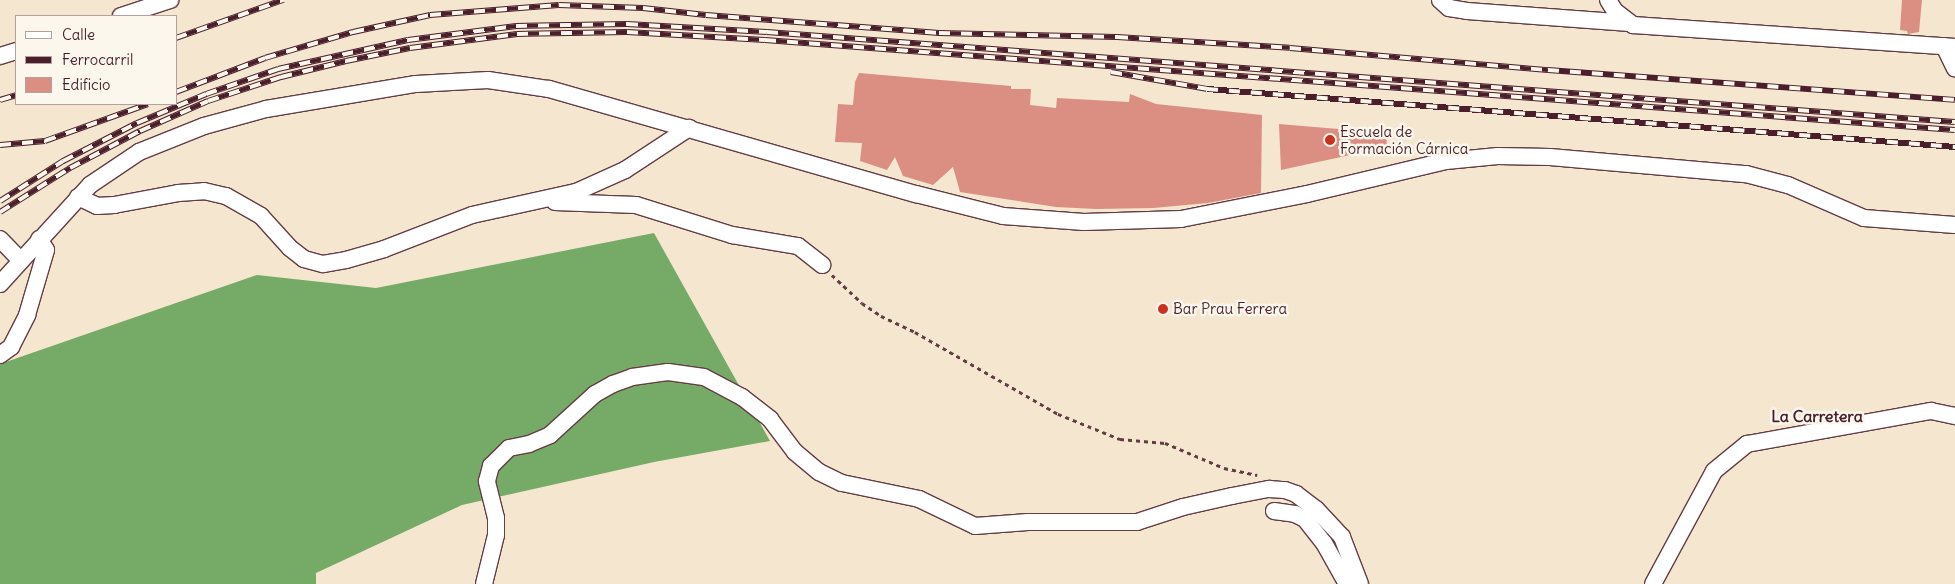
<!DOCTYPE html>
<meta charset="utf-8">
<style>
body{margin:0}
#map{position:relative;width:1955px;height:584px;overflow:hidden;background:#f5e6d0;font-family:Delius,sans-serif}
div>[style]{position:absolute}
.forest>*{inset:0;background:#76aa67}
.building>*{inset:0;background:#da8f82}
.path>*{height:2.5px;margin-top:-1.25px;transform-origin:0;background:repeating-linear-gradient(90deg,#643d44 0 4px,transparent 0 8px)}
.roads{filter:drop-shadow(1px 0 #643d44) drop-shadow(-1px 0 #643d44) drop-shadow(0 1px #643d44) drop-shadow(0 -1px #643d44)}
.minor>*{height:16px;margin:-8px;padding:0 8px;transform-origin:8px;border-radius:8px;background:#fff}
.rail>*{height:5.5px;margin-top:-2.75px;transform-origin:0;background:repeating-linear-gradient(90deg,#fbf7ec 0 11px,#4a1f2b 0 22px);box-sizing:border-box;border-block:1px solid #4a1f2b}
.dots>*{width:14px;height:14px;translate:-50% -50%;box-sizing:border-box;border:2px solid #fbf7ec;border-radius:50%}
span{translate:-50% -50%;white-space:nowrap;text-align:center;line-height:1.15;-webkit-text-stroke:5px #fbf7ec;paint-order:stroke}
.poi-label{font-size:15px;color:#4a1f2b}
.left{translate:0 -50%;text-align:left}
.neighbourhood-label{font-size:16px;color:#4a1f2b;font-weight:700}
.legend{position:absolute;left:15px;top:15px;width:162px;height:90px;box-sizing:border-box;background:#fbf7ec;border:1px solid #b4a19f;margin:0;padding:6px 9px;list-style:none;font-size:15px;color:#4a1f2b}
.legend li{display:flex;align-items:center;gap:10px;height:25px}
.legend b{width:25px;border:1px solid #b4a19f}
</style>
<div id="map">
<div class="forest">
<i style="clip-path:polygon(654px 233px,770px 441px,654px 462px,462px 505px,316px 573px,316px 584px,0 584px,0 364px,257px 275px,376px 288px)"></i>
</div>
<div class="building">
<i style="clip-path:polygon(1902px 0,1922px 0,1919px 32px,1908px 34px,1907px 31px,1900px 30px)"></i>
<i style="clip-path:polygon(859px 73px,1011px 86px,1011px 89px,1031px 89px,1030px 105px,1056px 108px,1057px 98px,1129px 102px,1130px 94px,1156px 104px,1262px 115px,1261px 193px,1208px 203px,1153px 208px,1096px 209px,1056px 207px,960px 192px,953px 167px,933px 185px,903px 176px,895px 157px,887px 170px,860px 161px,862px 143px,835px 142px,838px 104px,853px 105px,855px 82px)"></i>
<i style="clip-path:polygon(1279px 124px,1386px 133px,1387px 147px,1281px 170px)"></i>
</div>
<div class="path">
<i style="left:832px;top:275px;width:41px;rotate:43deg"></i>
<i style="left:862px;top:303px;width:23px;rotate:34deg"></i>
<i style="left:881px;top:316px;width:38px;rotate:25deg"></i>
<i style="left:915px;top:332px;width:165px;rotate:29.8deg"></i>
<i style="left:1058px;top:414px;width:67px;rotate:22deg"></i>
<i style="left:1120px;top:439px;width:45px;rotate:5.1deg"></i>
<i style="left:1165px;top:443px;width:64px;rotate:23deg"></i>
<i style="left:1224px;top:468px;width:34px;rotate:12deg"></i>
</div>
<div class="roads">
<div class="minor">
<i style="left:1440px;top:0;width:12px;rotate:42deg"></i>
<i style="left:1449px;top:8px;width:18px;rotate:9deg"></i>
<i style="left:1467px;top:11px;width:163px;rotate:4.2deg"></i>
<i style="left:1608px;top:0;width:13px;rotate:58deg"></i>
<i style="left:1615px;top:11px;width:23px;rotate:38deg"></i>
<i style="left:1633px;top:25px;width:323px;rotate:3.9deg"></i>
<i style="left:121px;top:16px;width:52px;rotate:-18.1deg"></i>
<i style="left:1944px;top:46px;width:25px;rotate:64deg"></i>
<i style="left:0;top:56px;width:17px;rotate:-17deg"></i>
<i style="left:78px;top:197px;width:21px;rotate:25deg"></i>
<i style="left:97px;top:206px;width:17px;rotate:-3deg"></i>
<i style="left:114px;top:205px;width:65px;rotate:-10.6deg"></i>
<i style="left:178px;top:193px;width:26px;rotate:-4deg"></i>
<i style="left:204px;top:191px;width:23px;rotate:13deg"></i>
<i style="left:226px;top:196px;width:40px;rotate:29.7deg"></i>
<i style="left:261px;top:216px;width:43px;rotate:47.8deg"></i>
<i style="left:290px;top:248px;width:18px;rotate:38deg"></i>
<i style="left:304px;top:259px;width:20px;rotate:15deg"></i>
<i style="left:323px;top:264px;width:23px;rotate:-10deg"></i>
<i style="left:346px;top:260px;width:40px;rotate:-16deg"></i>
<i style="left:384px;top:249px;width:94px;rotate:-21.1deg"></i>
<i style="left:472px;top:215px;width:107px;rotate:-12.5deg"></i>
<i style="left:576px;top:192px;width:54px;rotate:-24.2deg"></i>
<i style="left:625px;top:170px;width:77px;rotate:-33.3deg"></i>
<i style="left:555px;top:202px;width:81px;rotate:2.1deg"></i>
<i style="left:636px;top:205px;width:101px;rotate:17.4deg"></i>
<i style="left:732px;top:235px;width:67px;rotate:9.5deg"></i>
<i style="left:798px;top:246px;width:31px;rotate:38deg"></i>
<i style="left:0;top:239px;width:30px;rotate:46deg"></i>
<i style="left:0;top:284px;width:134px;rotate:-47.7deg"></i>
<i style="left:90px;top:185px;width:59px;rotate:-34deg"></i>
<i style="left:139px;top:152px;width:70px;rotate:-21.8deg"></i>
<i style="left:204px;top:126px;width:64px;rotate:-15.3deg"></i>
<i style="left:266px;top:109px;width:152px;rotate:-9.5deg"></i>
<i style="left:416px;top:84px;width:72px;rotate:-3.2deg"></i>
<i style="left:488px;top:80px;width:62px;rotate:8.4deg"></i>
<i style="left:549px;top:89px;width:382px;rotate:16deg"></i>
<i style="left:916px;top:194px;width:90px;rotate:14.2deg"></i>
<i style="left:1003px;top:216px;width:81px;rotate:4.2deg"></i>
<i style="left:1084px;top:222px;width:97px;rotate:-1.8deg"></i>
<i style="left:1181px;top:219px;width:128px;rotate:-11.2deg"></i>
<i style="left:1307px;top:194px;width:143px;rotate:-13.4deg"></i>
<i style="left:1446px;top:161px;width:52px;rotate:-5.5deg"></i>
<i style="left:1498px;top:156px;width:52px;rotate:1.1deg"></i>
<i style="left:1550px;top:157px;width:197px;rotate:5deg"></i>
<i style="left:1746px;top:174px;width:43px;rotate:14.7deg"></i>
<i style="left:1788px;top:185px;width:83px;rotate:23.5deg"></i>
<i style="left:1864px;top:218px;width:91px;rotate:4.4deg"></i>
<i style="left:0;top:355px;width:14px;rotate:-36deg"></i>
<i style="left:11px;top:347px;width:36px;rotate:-63deg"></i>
<i style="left:27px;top:315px;width:68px;rotate:-73.7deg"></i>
<i style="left:46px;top:250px;width:13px;rotate:-122deg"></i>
<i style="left:1274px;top:511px;width:21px;rotate:8deg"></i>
<i style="left:1295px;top:514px;width:11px;rotate:27deg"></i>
<i style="left:1305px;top:519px;width:31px;rotate:52deg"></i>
<i style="left:1324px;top:543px;width:47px;rotate:60.7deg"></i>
<i style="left:484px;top:584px;width:50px;rotate:-76.2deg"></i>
<i style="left:496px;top:535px;width:17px;rotate:-90deg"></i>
<i style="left:496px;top:518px;width:38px;rotate:-104deg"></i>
<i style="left:487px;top:481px;width:16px;rotate:-75deg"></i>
<i style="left:491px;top:466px;width:25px;rotate:-45deg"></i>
<i style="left:509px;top:448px;width:20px;rotate:-11deg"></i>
<i style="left:529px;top:444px;width:23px;rotate:-23deg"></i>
<i style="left:550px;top:435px;width:61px;rotate:-42.3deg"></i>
<i style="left:595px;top:394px;width:21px;rotate:-29deg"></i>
<i style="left:613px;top:384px;width:20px;rotate:-20deg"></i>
<i style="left:632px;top:377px;width:36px;rotate:-8deg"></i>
<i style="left:668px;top:372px;width:36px;rotate:8deg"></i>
<i style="left:704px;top:377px;width:43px;rotate:27.8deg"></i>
<i style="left:742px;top:397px;width:36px;rotate:38deg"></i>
<i style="left:770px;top:419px;width:41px;rotate:52.9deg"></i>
<i style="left:795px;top:452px;width:31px;rotate:40deg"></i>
<i style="left:819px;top:472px;width:25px;rotate:26deg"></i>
<i style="left:842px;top:483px;width:79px;rotate:11.7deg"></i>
<i style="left:919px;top:499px;width:62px;rotate:25.7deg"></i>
<i style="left:975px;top:526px;width:53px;rotate:-4.3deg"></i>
<i style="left:1028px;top:522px;width:109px"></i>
<i style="left:1137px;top:522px;width:48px;rotate:-18.1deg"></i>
<i style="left:1183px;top:507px;width:50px;rotate:-12.7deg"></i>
<i style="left:1232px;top:496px;width:38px;rotate:-11deg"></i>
<i style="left:1269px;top:489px;width:16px;rotate:4deg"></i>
<i style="left:1285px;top:490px;width:12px;rotate:20deg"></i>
<i style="left:1296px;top:494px;width:25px;rotate:37deg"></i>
<i style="left:1316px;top:509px;width:38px;rotate:47deg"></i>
<i style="left:1342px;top:537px;width:50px;rotate:69deg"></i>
<i style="left:1653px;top:584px;width:128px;rotate:-61.6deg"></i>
<i style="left:1714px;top:471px;width:43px;rotate:-39.3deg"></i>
<i style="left:1747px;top:444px;width:187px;rotate:-10.2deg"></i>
<i style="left:1931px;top:411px;width:25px;rotate:12deg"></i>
</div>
</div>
<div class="rail">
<i style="left:176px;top:38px;width:114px;rotate:-19.6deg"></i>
<i style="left:1111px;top:72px;width:97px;rotate:10deg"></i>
<i style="left:1207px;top:89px;width:750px;rotate:4.43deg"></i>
<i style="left:176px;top:92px;width:95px;rotate:-20.9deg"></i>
<i style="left:265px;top:58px;width:92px;rotate:-16.5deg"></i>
<i style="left:353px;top:32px;width:79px;rotate:-12.4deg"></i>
<i style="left:430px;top:15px;width:129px;rotate:-4.4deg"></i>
<i style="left:559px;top:5px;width:84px;rotate:2deg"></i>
<i style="left:643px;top:8px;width:63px;rotate:6.3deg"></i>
<i style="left:706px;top:15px;width:234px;rotate:4.4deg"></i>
<i style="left:939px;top:33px;width:178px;rotate:1.3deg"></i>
<i style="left:1117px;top:37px;width:173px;rotate:3.6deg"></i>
<i style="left:1290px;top:48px;width:259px;rotate:4.9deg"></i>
<i style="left:1548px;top:70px;width:408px;rotate:4.2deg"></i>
<i style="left:0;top:100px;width:17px;rotate:-17deg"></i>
<i style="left:0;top:145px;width:45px;rotate:-5.1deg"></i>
<i style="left:45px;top:141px;width:109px;rotate:-19.8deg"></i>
<i style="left:0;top:201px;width:75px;rotate:-32.4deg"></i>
<i style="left:63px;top:161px;width:83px;rotate:-27.2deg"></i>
<i style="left:137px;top:123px;width:75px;rotate:-22.8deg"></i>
<i style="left:206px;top:94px;width:76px;rotate:-19.1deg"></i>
<i style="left:278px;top:69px;width:133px;rotate:-12.6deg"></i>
<i style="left:408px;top:40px;width:109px;rotate:-7.4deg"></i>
<i style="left:516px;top:26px;width:111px;rotate:-1deg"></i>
<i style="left:627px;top:24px;width:140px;rotate:3.3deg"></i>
<i style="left:767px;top:32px;width:1191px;rotate:4.33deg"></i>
<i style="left:0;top:212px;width:83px;rotate:-32.2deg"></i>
<i style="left:70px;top:168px;width:79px;rotate:-27.9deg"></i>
<i style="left:140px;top:131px;width:74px;rotate:-23.8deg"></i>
<i style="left:208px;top:101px;width:77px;rotate:-18.2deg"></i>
<i style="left:281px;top:77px;width:67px;rotate:-13.8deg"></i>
<i style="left:346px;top:61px;width:65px;rotate:-11.5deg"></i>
<i style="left:410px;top:48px;width:108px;rotate:-7.5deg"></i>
<i style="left:517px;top:34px;width:110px;rotate:-1deg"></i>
<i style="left:627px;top:32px;width:138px;rotate:3.3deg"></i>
<i style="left:765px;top:40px;width:1193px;rotate:4.33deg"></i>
</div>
<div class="dots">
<i style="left:1330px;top:140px;background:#c8321e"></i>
<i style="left:1163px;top:309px;background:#c8321e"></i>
</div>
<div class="poi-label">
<span class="left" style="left:1340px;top:140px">Escuela de<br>Formación Cárnica</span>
<span class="left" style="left:1173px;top:309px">Bar Prau Ferrera</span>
</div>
<div class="neighbourhood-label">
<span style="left:1817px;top:416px">La Carretera</span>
</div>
<ul class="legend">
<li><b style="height:6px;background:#fff"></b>Calle</li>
<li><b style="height:6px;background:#4a1f2b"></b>Ferrocarril</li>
<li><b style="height:14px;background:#da8f82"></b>Edificio</li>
</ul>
</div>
